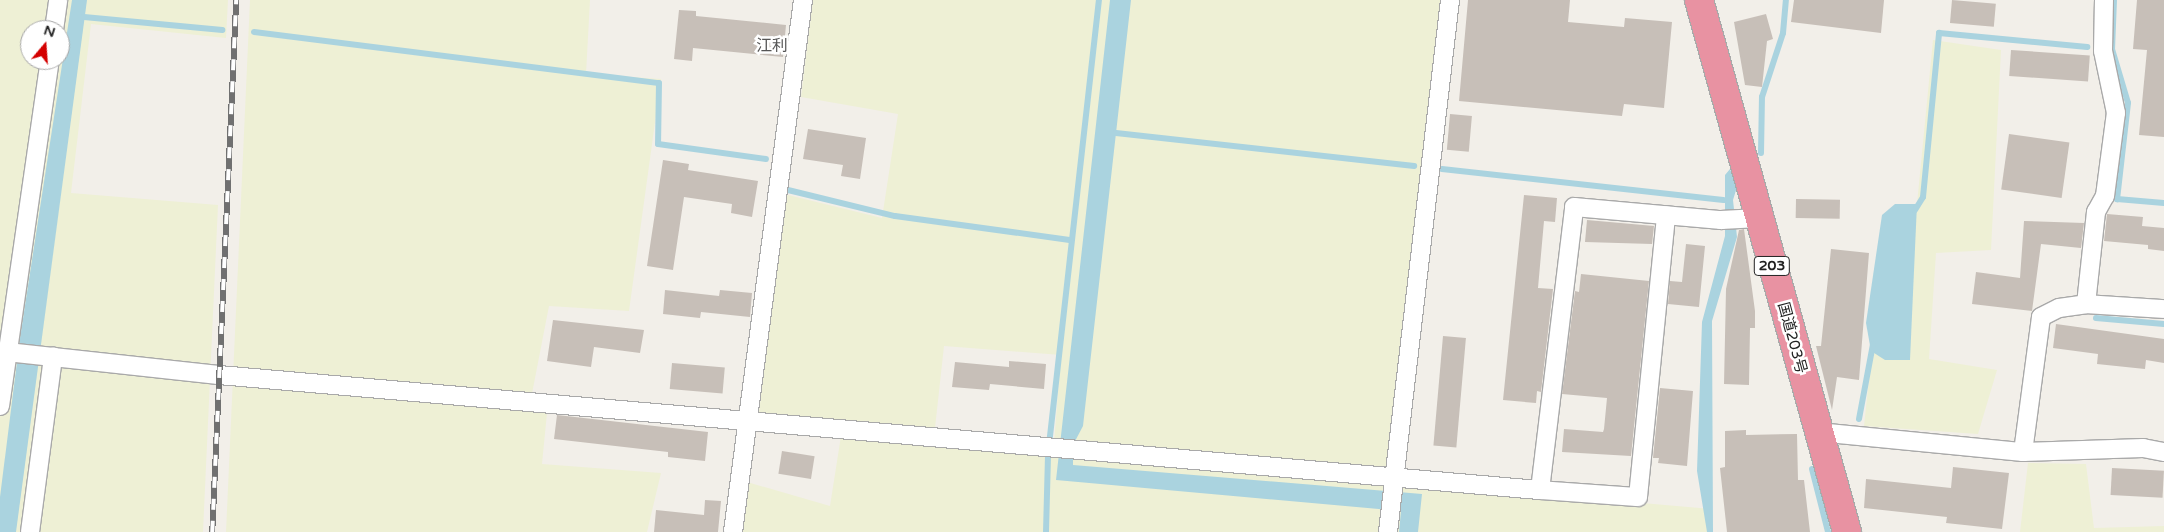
<!DOCTYPE html>
<meta charset="utf-8">
<style>
body{margin:0}
#map{position:relative;width:2164px;height:532px;overflow:hidden;background:#f2efe9;font-family:"Varela Round","Noto Sans JP",sans-serif}
div>[style]{position:absolute}
.farmland>*{inset:0;background:#eef0d5}
.water>*{inset:0;background:#aad3df}
.stream>*{height:6px;margin:-3px;padding:0 3px;transform-origin:3px;border-radius:3px;background:#aad3df}
.building>*{inset:0;background:#c7bfb8;transform-origin:0 0}
.roads{filter:drop-shadow(1px 0 #a9a9a9) drop-shadow(-1px 0 #a9a9a9) drop-shadow(0 1px #a9a9a9) drop-shadow(0 -1px #a9a9a9)}
.street>*{height:18px;margin:-9px;padding:0 9px;transform-origin:9px;border-radius:9px;background:#fff}
.highway>*{height:28px;margin:-14px;padding:0 14px;transform-origin:14px;border-radius:14px;background:#e892a2}
.rail>*{height:5.5px;margin-top:-2.75px;transform-origin:0;background:repeating-linear-gradient(90deg,#fff 0 11px,#707070 0 22px);box-sizing:border-box;border-block:1px solid #707070}
span{translate:-50% -50%;white-space:nowrap;text-align:center;line-height:1.15;-webkit-text-stroke:5px #fff;paint-order:stroke}
.shield-label span{padding:1px 4px;background:#fff;border:1px solid;border-radius:4px;-webkit-text-stroke-width:0}
.shield-label{font-size:14px;color:#222;font-weight:700}
.street-label{font-size:15px;color:#222}
.neighbourhood-label{font-size:16px;color:#555}
.north{position:absolute;left:20px;top:20px;width:50px;height:50px;box-sizing:border-box;background:#fff;border:1px solid #a7a7a7;border-radius:50%;rotate:18deg;font-size:14px;font-weight:700;line-height:20px;text-align:center;color:#222}
.north::after{content:'';display:block;margin:auto;width:18px;height:22px;background:#d40000;clip-path:polygon(50% 0,100% 100%,50% 72%,0 100%)}
</style>
<div id="map">
<div class="farmland">
<i style="clip-path:polygon(evenodd,0 0,228px 0,226px 38px,91px 24px,71px 193px,218px 205px,203px 532px,0 532px,0 0,30px 30px,60px 30px,60px 60px,30px 60px,30px 30px)"></i>
<i style="clip-path:polygon(250px 0,590px 0,586px 74px,661px 79px,629px 311px,549px 306px,529px 409px,547px 413px,542px 464px,661px 473px,647px 532px,226px 532px)"></i>
<i style="clip-path:polygon(evenodd,813px 0,1443px 0,1400px 482px,1711px 509px,1712px 532px,740px 532px,747px 482px,830px 506px,843px 423px,759px 413px,784px 194px,882px 218px,898px 114px,801px 97px,813px 0,944px 346px,1061px 355px,1054px 443px,935px 428px,944px 346px)"></i>
<i style="clip-path:polygon(1933px 40px,2001px 50px,1991px 250px,1936px 253px,1929px 359px,1997px 370px,1978px 434px,1864px 426px,1873px 342px,1917px 204px)"></i>
<i style="clip-path:polygon(2028px 463px,2086px 464px,2094px 528px,2164px 526px,2164px 532px,2020px 532px)"></i>
</div>
<div class="water">
<i style="clip-path:polygon(72px 0,87px 0,16px 532px,0 532px,0 497px,20px 338px)"></i>
<i style="clip-path:polygon(1110px 0,1131px 0,1083px 426px,1073px 445px,1073px 465px,1422px 494px,1418px 532px,1399px 532px,1401px 511px,1056px 480px)"></i>
<i style="clip-path:polygon(1730px 169px,1737px 187px,1733px 200px,1737px 237px,1712px 321px,1713px 532px,1707px 532px,1697px 471px,1702px 322px,1725px 236px,1725px 175px)"></i>
<i style="clip-path:polygon(1895px 204px,1917px 204px,1910px 360px,1885px 360px,1871px 351px,1866px 323px,1882px 215px)"></i>
</div>
<div class="stream">
<i style="left:2114px;top:0;width:49px;rotate:92.3deg"></i>
<i style="left:2112px;top:49px;width:56px;rotate:73.5deg"></i>
<i style="left:2128px;top:103px;width:97px;rotate:96.5deg"></i>
<i style="left:2117px;top:199px;width:47px;rotate:4.9deg"></i>
<i style="left:84px;top:17px;width:139px;rotate:5.4deg"></i>
<i style="left:254px;top:32px;width:408px;rotate:7.2deg"></i>
<i style="left:659px;top:83px;width:61px;rotate:90.9deg"></i>
<i style="left:658px;top:144px;width:109px;rotate:7.9deg"></i>
<i style="left:1116px;top:133px;width:300px;rotate:6.3deg"></i>
<i style="left:1761px;top:153px;width:56px;rotate:-89deg"></i>
<i style="left:1762px;top:97px;width:67px;rotate:-71.8deg"></i>
<i style="left:1783px;top:33px;width:33px;rotate:-85deg"></i>
<i style="left:1442px;top:169px;width:283px;rotate:6.3deg"></i>
<i style="left:788px;top:190px;width:110px;rotate:13.7deg"></i>
<i style="left:895px;top:216px;width:178px;rotate:7.8deg"></i>
<i style="left:1915px;top:210px;width:15px;rotate:-58deg"></i>
<i style="left:1923px;top:197px;width:165px;rotate:-84.4deg"></i>
<i style="left:1939px;top:33px;width:149px;rotate:5.4deg"></i>
<i style="left:2096px;top:318px;width:68px;rotate:5deg"></i>
<i style="left:1859px;top:419px;width:76px;rotate:-79.4deg"></i>
<i style="left:1812px;top:469px;width:65px;rotate:75.7deg"></i>
<i style="left:1046px;top:532px;width:78px;rotate:-88.5deg"></i>
<i style="left:1048px;top:454px;width:457px;rotate:-83.6deg"></i>
</div>
<div class="building">
<i style="clip-path:polygon(1468px 0,1570px 0,1568px 22px,1624px 27px,1625px 18px,1672px 22px,1664px 108px,1624px 104px,1622px 116px,1459px 101px)"></i>
<i style="clip-path:polygon(1794px 0,1884px 0,1881px 33px,1791px 22px)"></i>
<i style="left:1952px;top:0;width:44px;height:23px;rotate:5deg"></i>
<i style="clip-path:polygon(2137px 0,2164px 0,2164px 137px,2139px 135px,2147px 50px,2133px 49px)"></i>
<i style="clip-path:polygon(679px 10px,696px 11px,696px 16px,786px 25px,783px 57px,693px 48px,692px 61px,674px 59px)"></i>
<i style="clip-path:polygon(1766px 14px,1773px 39px,1767px 41px,1762px 87px,1745px 85px,1734px 22px)"></i>
<i style="left:2011px;top:50px;width:79px;height:26px;rotate:4deg"></i>
<i style="left:1450px;top:114px;width:22px;height:36px;rotate:5deg"></i>
<i style="clip-path:polygon(808px 129px,866px 138px,860px 179px,841px 176px,843px 165px,803px 159px)"></i>
<i style="left:2009px;top:134px;width:61px;height:56px;rotate:8deg"></i>
<i style="clip-path:polygon(663px 160px,689px 164px,688px 170px,758px 181px,752px 217px,731px 213px,732px 204px,684px 197px,673px 270px,647px 266px)"></i>
<i style="clip-path:polygon(1524px 195px,1557px 198px,1555px 222px,1544px 221px,1538px 288px,1553px 289px,1541px 392px,1537px 391px,1536px 403px,1503px 400px)"></i>
<i style="left:1796px;top:199px;width:44px;height:19px;rotate:1deg"></i>
<i style="clip-path:polygon(2107px 214px,2143px 217px,2142px 226px,2164px 228px,2164px 251px,2148px 249px,2148px 245px,2104px 241px)"></i>
<i style="clip-path:polygon(1587px 220px,1654px 226px,1652px 244px,1585px 242px)"></i>
<i style="clip-path:polygon(2024px 221px,2084px 223px,2081px 248px,2041px 244px,2032px 311px,1972px 304px,1976px 272px,2020px 278px)"></i>
<i style="clip-path:polygon(1744px 229px,1755px 311px,1755px 328px,1750px 328px,1749px 385px,1724px 384px,1726px 289px,1739px 230px)"></i>
<i style="clip-path:polygon(1686px 244px,1705px 246px,1699px 307px,1668px 304px,1670px 281px,1682px 282px)"></i>
<i style="clip-path:polygon(1831px 249px,1869px 253px,1859px 380px,1837px 377px,1832px 410px,1816px 346px,1821px 346px)"></i>
<i style="clip-path:polygon(1581px 274px,1649px 281px,1631px 456px,1562px 452px,1564px 429px,1603px 432px,1604px 429px,1607px 398px,1562px 394px,1575px 291px,1579px 292px)"></i>
<i style="clip-path:polygon(665px 290px,719px 296px,720px 290px,752px 293px,750px 317px,701px 312px,700px 318px,663px 314px)"></i>
<i style="clip-path:polygon(553px 320px,644px 330px,640px 353px,594px 347px,591px 367px,547px 361px)"></i>
<i style="clip-path:polygon(2056px 324px,2164px 339px,2164px 363px,2146px 360px,2145px 369px,2097px 364px,2098px 354px,2053px 348px)"></i>
<i style="left:1443px;top:336px;width:23px;height:110px;rotate:5deg"></i>
<i style="clip-path:polygon(1009px 361px,1046px 364px,1044px 389px,990px 384px,989px 390px,952px 387px,955px 362px,1009px 367px)"></i>
<i style="left:672px;top:363px;width:53px;height:26px;rotate:5deg"></i>
<i style="clip-path:polygon(1660px 388px,1693px 391px,1687px 466px,1658px 463px,1659px 458px,1653px 458px)"></i>
<i style="clip-path:polygon(557px 415px,708px 432px,705px 461px,668px 457px,668px 452px,554px 439px)"></i>
<i style="clip-path:polygon(1746px 430px,1746px 435px,1797px 434px,1798px 480px,1804px 480px,1810px 532px,1727px 532px,1720px 468px,1725px 467px,1725px 431px)"></i>
<i style="left:782px;top:451px;width:33px;height:23px;rotate:9deg"></i>
<i style="clip-path:polygon(1953px 467px,2009px 473px,2002px 529px,1946px 523px,1947px 517px,1864px 508px,1866px 479px,1951px 488px)"></i>
<i style="left:2112px;top:468px;width:52px;height:27px;rotate:3deg"></i>
<i style="clip-path:polygon(705px 500px,721px 501px,718px 532px,654px 532px,656px 510px,704px 515px)"></i>
</div>
<div class="roads">
<div class="street">
<i style="left:54px;top:30px;width:30px;rotate:-82deg"></i>
<i style="left:2086px;top:304px;width:78px;rotate:3.7deg"></i>
<i style="left:7px;top:352px;width:213px;rotate:6.2deg"></i>
<i style="left:219px;top:375px;width:1326px;rotate:4.98deg"></i>
<i style="left:1540px;top:490px;width:285px;rotate:-83.1deg"></i>
<i style="left:1574px;top:207px;width:148px;rotate:5.1deg"></i>
<i style="left:1721px;top:220px;width:38px;rotate:-3deg"></i>
<i style="left:0;top:406px;width:350px;rotate:-81.8deg"></i>
<i style="left:1818px;top:432px;width:206px;rotate:5.6deg"></i>
<i style="left:2023px;top:452px;width:120px;rotate:-1.9deg"></i>
<i style="left:2143px;top:448px;width:21px;rotate:11deg"></i>
<i style="left:2023px;top:452px;width:136px;rotate:-82.4deg"></i>
<i style="left:2041px;top:317px;width:20px;rotate:-27deg"></i>
<i style="left:2059px;top:308px;width:27px;rotate:-8deg"></i>
<i style="left:2086px;top:304px;width:93px;rotate:-83.8deg"></i>
<i style="left:2096px;top:212px;width:18px;rotate:-61deg"></i>
<i style="left:2105px;top:196px;width:84px;rotate:-82.5deg"></i>
<i style="left:2116px;top:113px;width:63px;rotate:-101.8deg"></i>
<i style="left:2103px;top:51px;width:51px;rotate:-88.9deg"></i>
<i style="left:1540px;top:490px;width:98px;rotate:4.1deg"></i>
<i style="left:1638px;top:497px;width:283px;rotate:-84.3deg"></i>
<i style="left:30px;top:532px;width:177px;rotate:-82.5deg"></i>
<i style="left:733px;top:532px;width:537px;rotate:-82.5deg"></i>
<i style="left:1388px;top:532px;width:536px;rotate:-83.35deg"></i>
</div>
<div class="highway">
<i style="left:1699px;top:0;width:552px;rotate:74.45deg"></i>
</div>
</div>
<div class="rail">
<i style="left:212px;top:532px;width:533px;rotate:-87.42deg"></i>
</div>
<div class="shield-label">
<span style="left:1772px;top:266px">203</span>
</div>
<div class="street-label">
<span style="left:1792px;top:338px;rotate:75deg">国道203号</span>
</div>
<div class="neighbourhood-label">
<span style="left:772px;top:46px">江利</span>
</div>
<div class="north">N</div>
</div>
